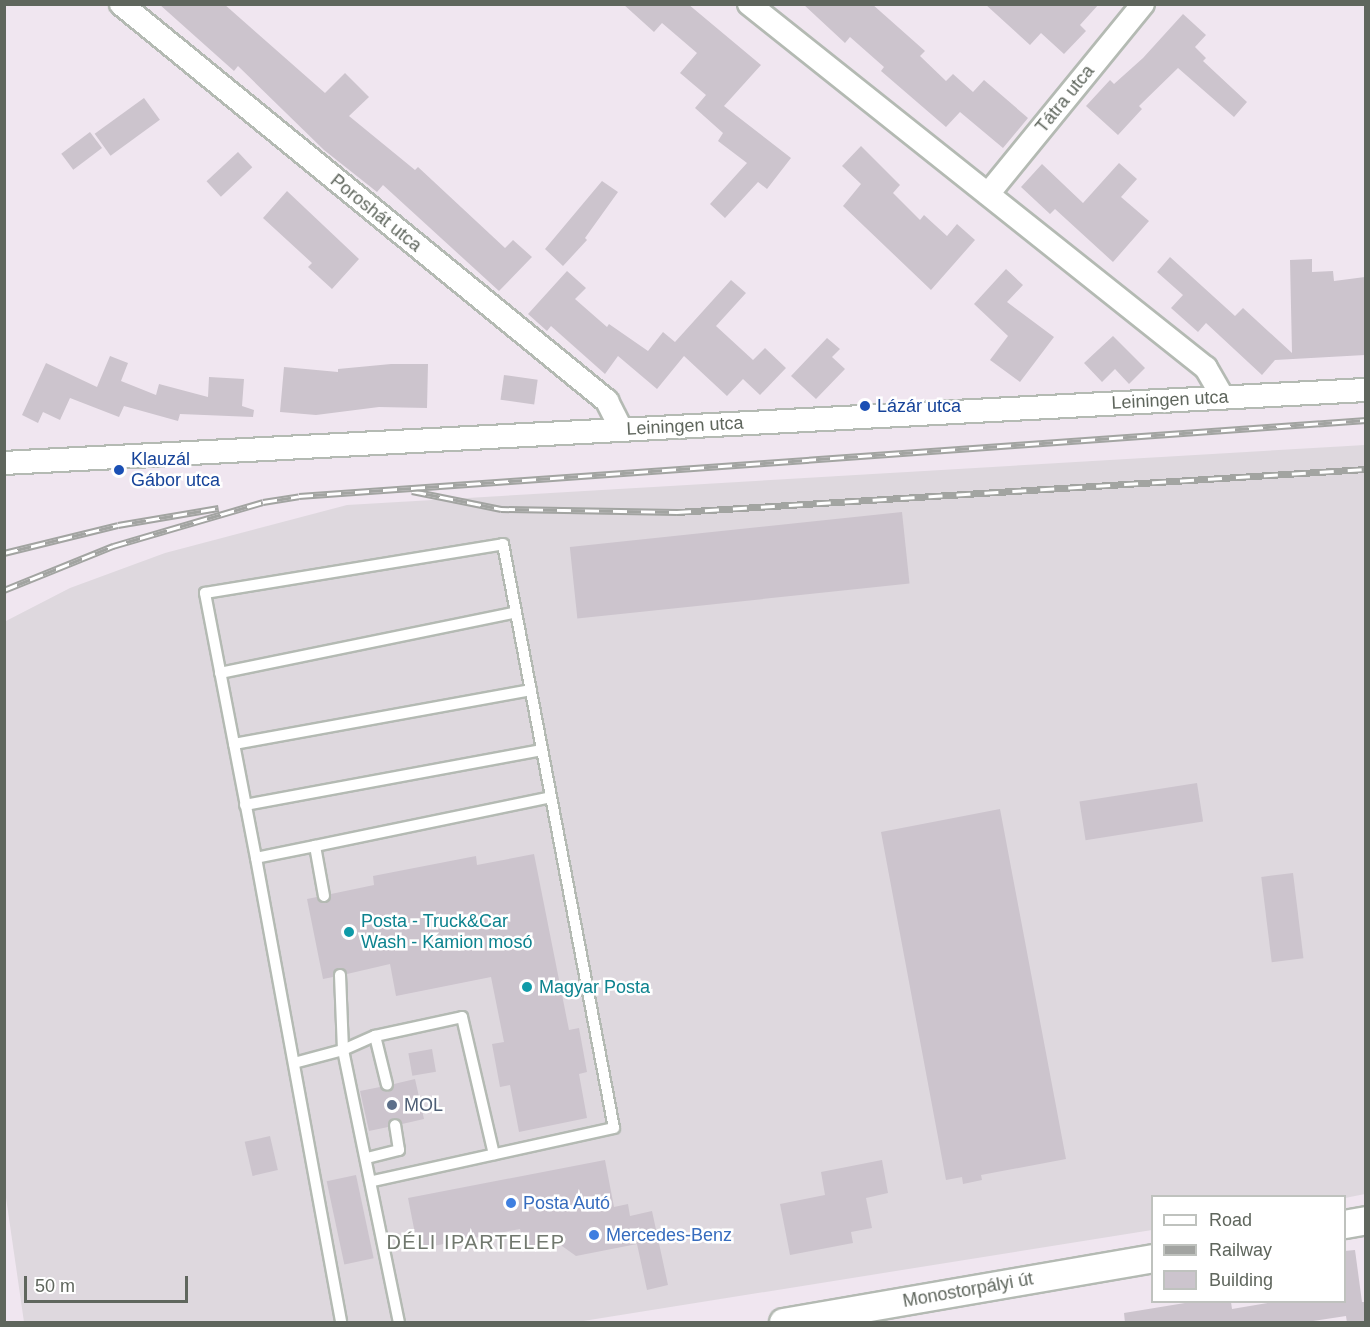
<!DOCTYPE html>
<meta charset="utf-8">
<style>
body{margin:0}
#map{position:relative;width:1370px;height:1327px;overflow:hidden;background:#f0e6f0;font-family:Helvetica,sans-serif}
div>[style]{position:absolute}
.industrial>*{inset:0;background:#ded8de}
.building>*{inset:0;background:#ccc4cd;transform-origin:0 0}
.roads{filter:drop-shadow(2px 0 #b4bab3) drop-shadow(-2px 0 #b4bab3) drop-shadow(0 2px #b4bab3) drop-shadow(0 -2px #b4bab3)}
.service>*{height:10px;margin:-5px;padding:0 5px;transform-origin:5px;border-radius:5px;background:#fff}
.minor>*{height:22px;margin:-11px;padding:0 11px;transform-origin:11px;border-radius:11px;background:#fff}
.tertiary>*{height:27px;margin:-13.5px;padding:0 13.5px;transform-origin:13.5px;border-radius:13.5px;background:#fff}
.rail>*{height:7px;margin-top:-3.5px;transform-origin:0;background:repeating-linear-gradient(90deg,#fff 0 14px,#a2a4a1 0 28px);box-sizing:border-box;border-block:2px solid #a2a4a1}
.dots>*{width:16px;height:16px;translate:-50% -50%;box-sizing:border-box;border:3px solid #fff;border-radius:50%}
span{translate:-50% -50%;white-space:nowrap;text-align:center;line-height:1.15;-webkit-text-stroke:5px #fff;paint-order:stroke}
.street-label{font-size:18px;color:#5f665d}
.transit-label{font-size:18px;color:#164399}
.left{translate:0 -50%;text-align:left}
.culture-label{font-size:18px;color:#0d838f}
.service-label{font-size:18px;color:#4e5e75}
.shop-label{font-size:18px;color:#366cbe}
.neighbourhood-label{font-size:20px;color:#71786e;letter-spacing:1.5px}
.frame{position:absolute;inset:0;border:6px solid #5f665d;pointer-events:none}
.legend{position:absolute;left:1151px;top:1195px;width:195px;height:108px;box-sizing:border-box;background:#fff;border:2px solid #bfc2be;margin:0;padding:8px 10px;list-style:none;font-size:18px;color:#5f665d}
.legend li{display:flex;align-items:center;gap:12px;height:30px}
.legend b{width:30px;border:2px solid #bfc2be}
.scale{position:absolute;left:24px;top:1276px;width:164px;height:27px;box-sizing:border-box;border:3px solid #5f665d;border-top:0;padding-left:8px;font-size:18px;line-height:21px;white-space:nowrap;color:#5f665d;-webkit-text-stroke:4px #fff;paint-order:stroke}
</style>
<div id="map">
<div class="industrial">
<i style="clip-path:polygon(1365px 445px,1365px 1194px,1345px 1198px,1152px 1196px,1152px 1230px,577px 1322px,24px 1322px,4px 1184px,4px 622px,70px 588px,165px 553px,347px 505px)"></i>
</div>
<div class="building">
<i style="clip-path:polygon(159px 4px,224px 4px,325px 93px,345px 73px,369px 97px,349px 116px,415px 170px,418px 167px,505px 248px,513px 240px,532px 257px,499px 291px,383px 185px,377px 192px,324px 150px,238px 66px,234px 71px)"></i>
<i style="clip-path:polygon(623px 4px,688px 4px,761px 65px,724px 106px,791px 158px,767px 189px,758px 182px,725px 218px,710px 204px,747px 163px,718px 141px,723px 133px,695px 108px,706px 95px,680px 73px,697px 53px,662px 23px,654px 32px)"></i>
<i style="clip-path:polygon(803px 4px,872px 4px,925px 51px,920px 56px,946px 81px,953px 74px,973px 92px,984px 80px,1028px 118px,1003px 148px,960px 112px,946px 127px,881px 71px,884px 67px,850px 37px,845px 43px)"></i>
<i style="clip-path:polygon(985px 4px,1099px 4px,1080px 25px,1086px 31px,1064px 54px,1041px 33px,1030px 45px)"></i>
<i style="clip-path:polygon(1183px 14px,1206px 35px,1195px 47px,1206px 58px,1203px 61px,1247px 102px,1234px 117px,1178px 68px,1139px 106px,1142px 109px,1118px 135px,1086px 106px,1110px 80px,1114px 84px,1143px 58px)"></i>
<i style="left:144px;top:98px;width:27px;height:61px;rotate:54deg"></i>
<i style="left:90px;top:132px;width:20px;height:36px;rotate:53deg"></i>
<i style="clip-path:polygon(861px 146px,900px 185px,893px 193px,920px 220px,924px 215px,947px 236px,957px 224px,975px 240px,931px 290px,843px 206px,861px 184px,842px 166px)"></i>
<i style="left:238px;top:152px;width:21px;height:43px;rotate:47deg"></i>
<i style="clip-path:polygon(1119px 163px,1137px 179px,1121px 197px,1149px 221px,1113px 262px,1055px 209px,1050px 214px,1021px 187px,1042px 164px,1083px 203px)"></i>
<i style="clip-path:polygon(602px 181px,618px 192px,585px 238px,587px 240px,563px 266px,545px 249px)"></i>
<i style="clip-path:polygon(287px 191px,359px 259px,332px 289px,308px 267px,312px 263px,263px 218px)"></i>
<i style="clip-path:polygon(1170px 257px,1235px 316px,1243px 308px,1292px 353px,1290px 260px,1312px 259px,1312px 272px,1333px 271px,1334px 281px,1365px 277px,1365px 355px,1275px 360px,1262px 375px,1206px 323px,1198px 332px,1171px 308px,1183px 295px,1157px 272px)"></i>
<i style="clip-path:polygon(1006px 269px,1023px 285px,1007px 302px,1054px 337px,1020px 382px,990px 360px,1008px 336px,974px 304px)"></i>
<i style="clip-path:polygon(567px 271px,586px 288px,575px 299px,607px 327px,609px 324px,648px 351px,663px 332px,675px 342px,731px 280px,746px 293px,716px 326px,753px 360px,765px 348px,786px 368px,760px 395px,743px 379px,727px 396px,684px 356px,657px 389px,618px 356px,605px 374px,551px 326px,547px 331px,528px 314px)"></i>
<i style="clip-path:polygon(1113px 336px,1145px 368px,1129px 384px,1115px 369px,1102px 382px,1084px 363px)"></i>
<i style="clip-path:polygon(827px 338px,840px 349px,832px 357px,845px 369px,816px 399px,791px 376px)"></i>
<i style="clip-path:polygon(110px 356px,128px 363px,121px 381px,156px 395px,159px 384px,208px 397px,209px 377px,244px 379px,242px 406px,254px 410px,253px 417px,180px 414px,178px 421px,124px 406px,119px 417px,70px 398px,60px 420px,43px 412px,38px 423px,22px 415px,46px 363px,97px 387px)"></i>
<i style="clip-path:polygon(391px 364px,428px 364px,427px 408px,379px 407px,316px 415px,280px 412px,284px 367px,338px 372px,338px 369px)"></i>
<i style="left:504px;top:375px;width:34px;height:25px;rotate:8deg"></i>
<i style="left:902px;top:512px;width:72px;height:334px;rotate:84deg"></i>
<i style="left:1197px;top:783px;width:39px;height:119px;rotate:81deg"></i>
<i style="clip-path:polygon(1000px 809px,1066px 1159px,981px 1175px,982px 1180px,963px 1184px,962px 1177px,946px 1180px,881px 832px)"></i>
<i style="clip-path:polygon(534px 854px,569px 1030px,579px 1028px,587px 1072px,579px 1074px,587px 1118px,519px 1132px,510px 1085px,500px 1087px,492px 1044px,504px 1042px,491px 977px,396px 996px,390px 964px,347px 974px,339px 968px,333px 977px,323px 979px,307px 899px,317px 897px,326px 903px,331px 894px,374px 885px,373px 876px,476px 856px,477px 865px)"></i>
<i style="left:1293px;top:873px;width:86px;height:32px;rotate:83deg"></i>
<i style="left:432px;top:1049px;width:23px;height:24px;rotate:80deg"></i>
<i style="clip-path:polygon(415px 1079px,424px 1119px,402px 1124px,393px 1118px,388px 1127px,369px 1131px,360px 1091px,380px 1087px,388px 1092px,394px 1084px)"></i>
<i style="left:270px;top:1136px;width:35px;height:26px;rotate:77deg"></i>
<i style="clip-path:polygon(605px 1160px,614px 1207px,628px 1204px,630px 1216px,652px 1211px,668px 1285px,647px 1290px,637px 1244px,576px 1256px,555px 1241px,524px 1247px,520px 1229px,418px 1249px,408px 1198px)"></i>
<i style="clip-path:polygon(882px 1160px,888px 1193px,866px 1198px,872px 1228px,851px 1232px,853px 1243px,790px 1255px,780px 1204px,825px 1195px,821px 1172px)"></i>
<i style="left:356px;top:1175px;width:85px;height:30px;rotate:78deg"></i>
<i style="clip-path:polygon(1355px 1250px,1362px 1302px,1365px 1302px,1365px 1323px,1347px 1323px,1346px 1316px,1300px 1323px,1125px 1323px,1124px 1313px,1191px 1302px,1231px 1302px,1232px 1309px,1273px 1302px,1344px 1302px,1344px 1251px)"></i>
</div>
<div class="roads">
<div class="service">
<i style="left:220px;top:673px;width:302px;rotate:-11.6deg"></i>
<i style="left:234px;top:744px;width:302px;rotate:-10.3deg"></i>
<i style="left:245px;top:805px;width:302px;rotate:-10.5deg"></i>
<i style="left:315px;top:846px;width:241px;rotate:-11.7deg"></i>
<i style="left:256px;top:858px;width:270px;rotate:-100.9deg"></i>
<i style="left:205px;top:593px;width:302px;rotate:-9.3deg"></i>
<i style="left:503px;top:544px;width:594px;rotate:79.24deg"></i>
<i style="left:614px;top:1128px;width:248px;rotate:167.6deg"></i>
<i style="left:324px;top:896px;width:51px;rotate:-100.2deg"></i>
<i style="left:315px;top:846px;width:60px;rotate:168.5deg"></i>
<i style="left:256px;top:858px;width:472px;rotate:79.6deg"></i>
<i style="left:340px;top:975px;width:75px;rotate:87.7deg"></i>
<i style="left:343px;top:1050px;width:278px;rotate:78.4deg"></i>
<i style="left:375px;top:1036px;width:50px;rotate:76.2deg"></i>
<i style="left:294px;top:1063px;width:51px;rotate:-14.9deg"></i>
<i style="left:343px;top:1050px;width:35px;rotate:-24deg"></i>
<i style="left:375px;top:1036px;width:89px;rotate:-12.3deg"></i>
<i style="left:462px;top:1017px;width:141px;rotate:76.9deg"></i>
<i style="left:367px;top:1158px;width:33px;rotate:-14deg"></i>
<i style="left:399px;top:1150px;width:25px;rotate:-99deg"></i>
</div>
<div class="minor">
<i style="left:121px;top:4px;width:628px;rotate:39.24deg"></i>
<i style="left:607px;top:401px;width:31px;rotate:63deg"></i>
<i style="left:749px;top:4px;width:584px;rotate:38.54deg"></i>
<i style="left:1206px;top:368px;width:34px;rotate:60deg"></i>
<i style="left:988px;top:194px;width:245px;rotate:-50.8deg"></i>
<i style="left:4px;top:463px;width:1364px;rotate:-3.07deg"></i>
</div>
<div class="tertiary">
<i style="left:1344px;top:1224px;width:22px;rotate:-10deg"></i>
<i style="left:783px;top:1322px;width:375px;rotate:-9.8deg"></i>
</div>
</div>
<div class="rail">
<i style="left:412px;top:491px;width:91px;rotate:11.4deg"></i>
<i style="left:501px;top:509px;width:176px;rotate:1deg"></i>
<i style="left:677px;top:512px;width:690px;rotate:-3.57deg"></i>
<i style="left:4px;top:553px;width:117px;rotate:-13.8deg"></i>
<i style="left:118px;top:525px;width:102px;rotate:-9.6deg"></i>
<i style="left:4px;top:590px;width:118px;rotate:-22deg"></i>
<i style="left:113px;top:546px;width:156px;rotate:-16.3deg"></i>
<i style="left:263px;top:502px;width:36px;rotate:-9deg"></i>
<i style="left:299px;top:496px;width:1070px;rotate:-4.07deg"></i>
</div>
<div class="dots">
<i style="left:865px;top:406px;background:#1a4fb4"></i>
<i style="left:119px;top:470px;background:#1a4fb4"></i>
<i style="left:349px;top:932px;background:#0f9aa8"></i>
<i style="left:527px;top:987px;background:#0f9aa8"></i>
<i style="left:392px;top:1105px;background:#5c6f8a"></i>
<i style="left:511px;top:1203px;background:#3f7fe0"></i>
<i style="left:594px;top:1235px;background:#3f7fe0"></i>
</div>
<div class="street-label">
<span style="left:1065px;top:99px;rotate:-51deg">Tátra utca</span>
<span style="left:376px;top:213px;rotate:39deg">Poroshát utca</span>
<span style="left:1170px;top:400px;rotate:-3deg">Leiningen utca</span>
<span style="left:685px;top:426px;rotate:-3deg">Leiningen utca</span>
<span style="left:968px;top:1290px;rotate:-10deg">Monostorpályi út</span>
</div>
<div class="transit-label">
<span class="left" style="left:877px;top:406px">Lázár utca</span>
<span class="left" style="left:131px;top:470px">Klauzál<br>Gábor utca</span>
</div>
<div class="culture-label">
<span class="left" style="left:361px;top:932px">Posta - Truck&amp;Car<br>Wash - Kamion mosó</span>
<span class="left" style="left:539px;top:987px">Magyar Posta</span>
</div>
<div class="service-label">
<span class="left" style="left:404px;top:1105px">MOL</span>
</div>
<div class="shop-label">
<span class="left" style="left:523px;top:1203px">Posta Autó</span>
<span class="left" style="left:606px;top:1235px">Mercedes-Benz</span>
</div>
<div class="neighbourhood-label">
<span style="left:476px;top:1242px">DÉLI IPARTELEP</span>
</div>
<div class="frame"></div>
<ul class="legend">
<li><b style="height:8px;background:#fff"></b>Road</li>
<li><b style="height:8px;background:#a2a4a1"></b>Railway</li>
<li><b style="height:16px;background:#ccc4cd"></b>Building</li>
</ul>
<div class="scale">50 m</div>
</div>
